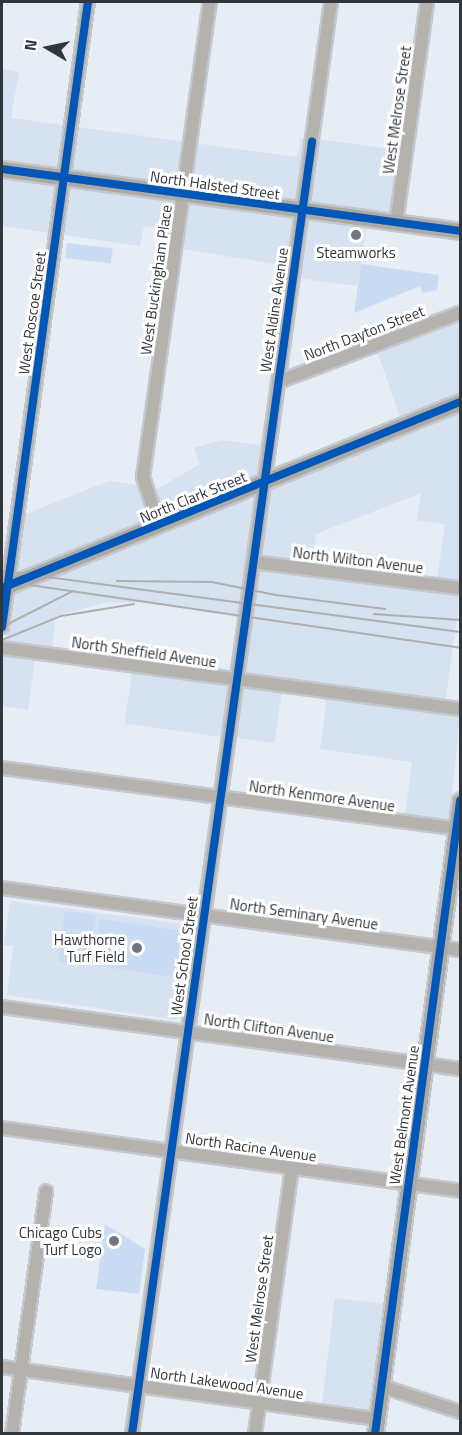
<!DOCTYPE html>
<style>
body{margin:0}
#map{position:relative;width:462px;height:1435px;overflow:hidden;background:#e6edf5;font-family:"Titillium Web",sans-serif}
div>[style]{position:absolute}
.built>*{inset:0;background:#d6e2f0;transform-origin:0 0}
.green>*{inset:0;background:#c9dcf4;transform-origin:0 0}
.roads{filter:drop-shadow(2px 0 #c3c8ce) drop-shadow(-2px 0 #c3c8ce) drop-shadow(0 2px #c3c8ce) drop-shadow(0 -2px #c3c8ce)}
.minor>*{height:12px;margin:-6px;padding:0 6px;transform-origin:6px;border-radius:6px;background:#b5b2ae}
.major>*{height:15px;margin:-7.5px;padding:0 7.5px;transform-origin:7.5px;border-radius:7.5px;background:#adaaa5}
.rail>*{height:2px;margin:-1px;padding:0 1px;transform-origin:1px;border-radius:1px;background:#afaeaf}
.cycleway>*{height:8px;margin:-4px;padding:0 4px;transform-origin:4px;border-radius:4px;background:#0057b8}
.dots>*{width:16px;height:16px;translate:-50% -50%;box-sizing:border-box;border:3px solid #fff;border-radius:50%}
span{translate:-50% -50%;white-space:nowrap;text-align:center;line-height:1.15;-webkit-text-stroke:6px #fff;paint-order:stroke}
.street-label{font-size:15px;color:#31363b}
.poi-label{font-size:15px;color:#31363b}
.right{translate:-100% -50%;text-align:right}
.frame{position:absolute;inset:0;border:3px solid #31363b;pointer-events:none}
.north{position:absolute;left:18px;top:18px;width:60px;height:60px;-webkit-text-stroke:4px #fff;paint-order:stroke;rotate:279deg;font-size:16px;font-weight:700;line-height:24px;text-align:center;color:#31363b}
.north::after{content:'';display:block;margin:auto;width:21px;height:27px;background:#31363b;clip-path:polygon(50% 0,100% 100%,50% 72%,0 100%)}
</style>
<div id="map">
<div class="built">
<i style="clip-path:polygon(2px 69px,19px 72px,11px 118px,297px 157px,301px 137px,400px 150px,389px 229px,367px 226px,357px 286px,298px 278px,299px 268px,183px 249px,185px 231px,144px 226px,140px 246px,2px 226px)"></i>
<i style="clip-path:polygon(460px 317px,460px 396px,401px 420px,378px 354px)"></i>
<i style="clip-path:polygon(460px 412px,460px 583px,437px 580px,445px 524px,417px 520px,421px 493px,316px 534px,311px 563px,259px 555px,269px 490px)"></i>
<i style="clip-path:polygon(221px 440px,261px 445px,257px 476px,17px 575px,26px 514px,109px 481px,138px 485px,142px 498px,200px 464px,194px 448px)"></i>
<i style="clip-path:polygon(248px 498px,254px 501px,237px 617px,145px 602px,104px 603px,56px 616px,52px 648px,5px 643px,11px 592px)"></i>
<i style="left:257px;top:568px;width:205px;height:106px;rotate:8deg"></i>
<i style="clip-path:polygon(5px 654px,35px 659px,28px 710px,2px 706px,2px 655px)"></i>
<i style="left:132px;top:672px;width:97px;height:52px;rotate:8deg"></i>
<i style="left:240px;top:687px;width:42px;height:51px;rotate:8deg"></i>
<i style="clip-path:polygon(327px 699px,460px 717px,449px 824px,405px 817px,412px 762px,320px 749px)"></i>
<i style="clip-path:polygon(10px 901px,191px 925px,177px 1020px,7px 995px,13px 946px,4px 945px)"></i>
<i style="left:335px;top:1298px;width:48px;height:106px;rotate:7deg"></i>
</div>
<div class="green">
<i style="left:67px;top:243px;width:46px;height:15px;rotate:7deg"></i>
<i style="clip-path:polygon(361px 264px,439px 275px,437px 290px,423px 293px,420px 286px,354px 313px)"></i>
<i style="left:65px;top:911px;width:31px;height:51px;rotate:7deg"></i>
<i style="left:100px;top:919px;width:82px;height:47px;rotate:8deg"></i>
<i style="clip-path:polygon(105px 1224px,145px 1249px,139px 1294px,96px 1289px)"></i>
</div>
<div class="roads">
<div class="minor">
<i style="left:396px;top:223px;width:223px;rotate:-82deg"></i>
<i style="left:278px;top:382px;width:195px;rotate:-20.8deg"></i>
<i style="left:159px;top:525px;width:51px;rotate:-108.4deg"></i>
<i style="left:143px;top:477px;width:480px;rotate:-82deg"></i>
<i style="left:253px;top:562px;width:209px;rotate:7.2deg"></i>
<i style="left:2px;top:627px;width:631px;rotate:-82.17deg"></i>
<i style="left:2px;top:648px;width:462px;rotate:7.6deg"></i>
<i style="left:2px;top:768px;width:462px;rotate:7.6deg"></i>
<i style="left:2px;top:888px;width:462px;rotate:7.7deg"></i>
<i style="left:2px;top:1007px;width:462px;rotate:7.7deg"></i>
<i style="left:2px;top:1128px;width:462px;rotate:7.8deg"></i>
<i style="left:2px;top:1367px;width:379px;rotate:7.9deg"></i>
<i style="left:381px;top:1386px;width:83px;rotate:18.2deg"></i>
<i style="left:12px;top:1434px;width:245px;rotate:-82deg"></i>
<i style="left:132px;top:1434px;width:1446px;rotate:-82.09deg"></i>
<i style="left:255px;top:1434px;width:269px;rotate:-82.1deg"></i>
</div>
<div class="major">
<i style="left:2px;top:169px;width:462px;rotate:7.7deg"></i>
<i style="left:2px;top:588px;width:494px;rotate:-22.1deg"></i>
<i style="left:375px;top:1434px;width:639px;rotate:-82.35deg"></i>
</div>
</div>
<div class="rail">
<i style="left:2px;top:571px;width:462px;rotate:7.6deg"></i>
<i style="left:2px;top:581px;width:463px;rotate:8.3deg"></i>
<i style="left:117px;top:581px;width:95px;rotate:0.6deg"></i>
<i style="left:212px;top:582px;width:65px;rotate:11.5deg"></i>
<i style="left:276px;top:595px;width:110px;rotate:7.3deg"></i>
<i style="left:374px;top:614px;width:86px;rotate:4deg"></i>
<i style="left:2px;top:627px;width:80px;rotate:-26.9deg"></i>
<i style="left:2px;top:640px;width:64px;rotate:-22.1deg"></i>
<i style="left:61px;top:616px;width:74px;rotate:-9.3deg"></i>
</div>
<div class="cycleway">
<i style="left:2px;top:169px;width:462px;rotate:7.7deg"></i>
<i style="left:2px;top:588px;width:494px;rotate:-22.1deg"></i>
<i style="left:2px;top:627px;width:631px;rotate:-82.17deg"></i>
<i style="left:132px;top:1434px;width:1305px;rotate:-82.07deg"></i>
<i style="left:375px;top:1434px;width:639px;rotate:-82.35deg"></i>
</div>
<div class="dots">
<i style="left:356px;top:235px;background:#70767c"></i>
<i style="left:137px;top:948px;background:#70767c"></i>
<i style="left:114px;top:1241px;background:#70767c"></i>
</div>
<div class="street-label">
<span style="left:397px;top:110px;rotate:-82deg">West Melrose Street</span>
<span style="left:215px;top:185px;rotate:8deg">North Halsted Street</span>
<span style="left:156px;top:280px;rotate:-82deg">West Buckingham Place</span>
<span style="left:274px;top:310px;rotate:-82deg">West Aldine Avenue</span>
<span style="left:32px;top:313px;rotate:-82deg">West Roscoe Street</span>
<span style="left:364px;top:333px;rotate:-21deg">North Dayton Street</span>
<span style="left:193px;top:497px;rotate:-22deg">North Clark Street</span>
<span style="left:358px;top:560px;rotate:7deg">North Wilton Avenue</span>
<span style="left:144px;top:652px;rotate:8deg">North Sheffield Avenue</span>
<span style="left:322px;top:796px;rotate:8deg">North Kenmore Avenue</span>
<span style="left:304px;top:914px;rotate:8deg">North Seminary Avenue</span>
<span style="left:184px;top:956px;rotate:-82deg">West School Street</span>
<span style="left:269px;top:1028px;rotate:8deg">North Clifton Avenue</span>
<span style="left:404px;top:1115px;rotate:-82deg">West Belmont Avenue</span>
<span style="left:251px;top:1147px;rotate:8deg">North Racine Avenue</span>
<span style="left:259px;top:1299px;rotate:-82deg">West Melrose Street</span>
<span style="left:227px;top:1383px;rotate:8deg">North Lakewood Avenue</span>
</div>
<div class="poi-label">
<span style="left:356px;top:253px">Steamworks</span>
<span class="right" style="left:125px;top:948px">Hawthorne<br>Turf Field</span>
<span class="right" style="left:102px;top:1241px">Chicago Cubs<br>Turf Logo</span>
</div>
<div class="frame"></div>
<div class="north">N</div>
</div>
